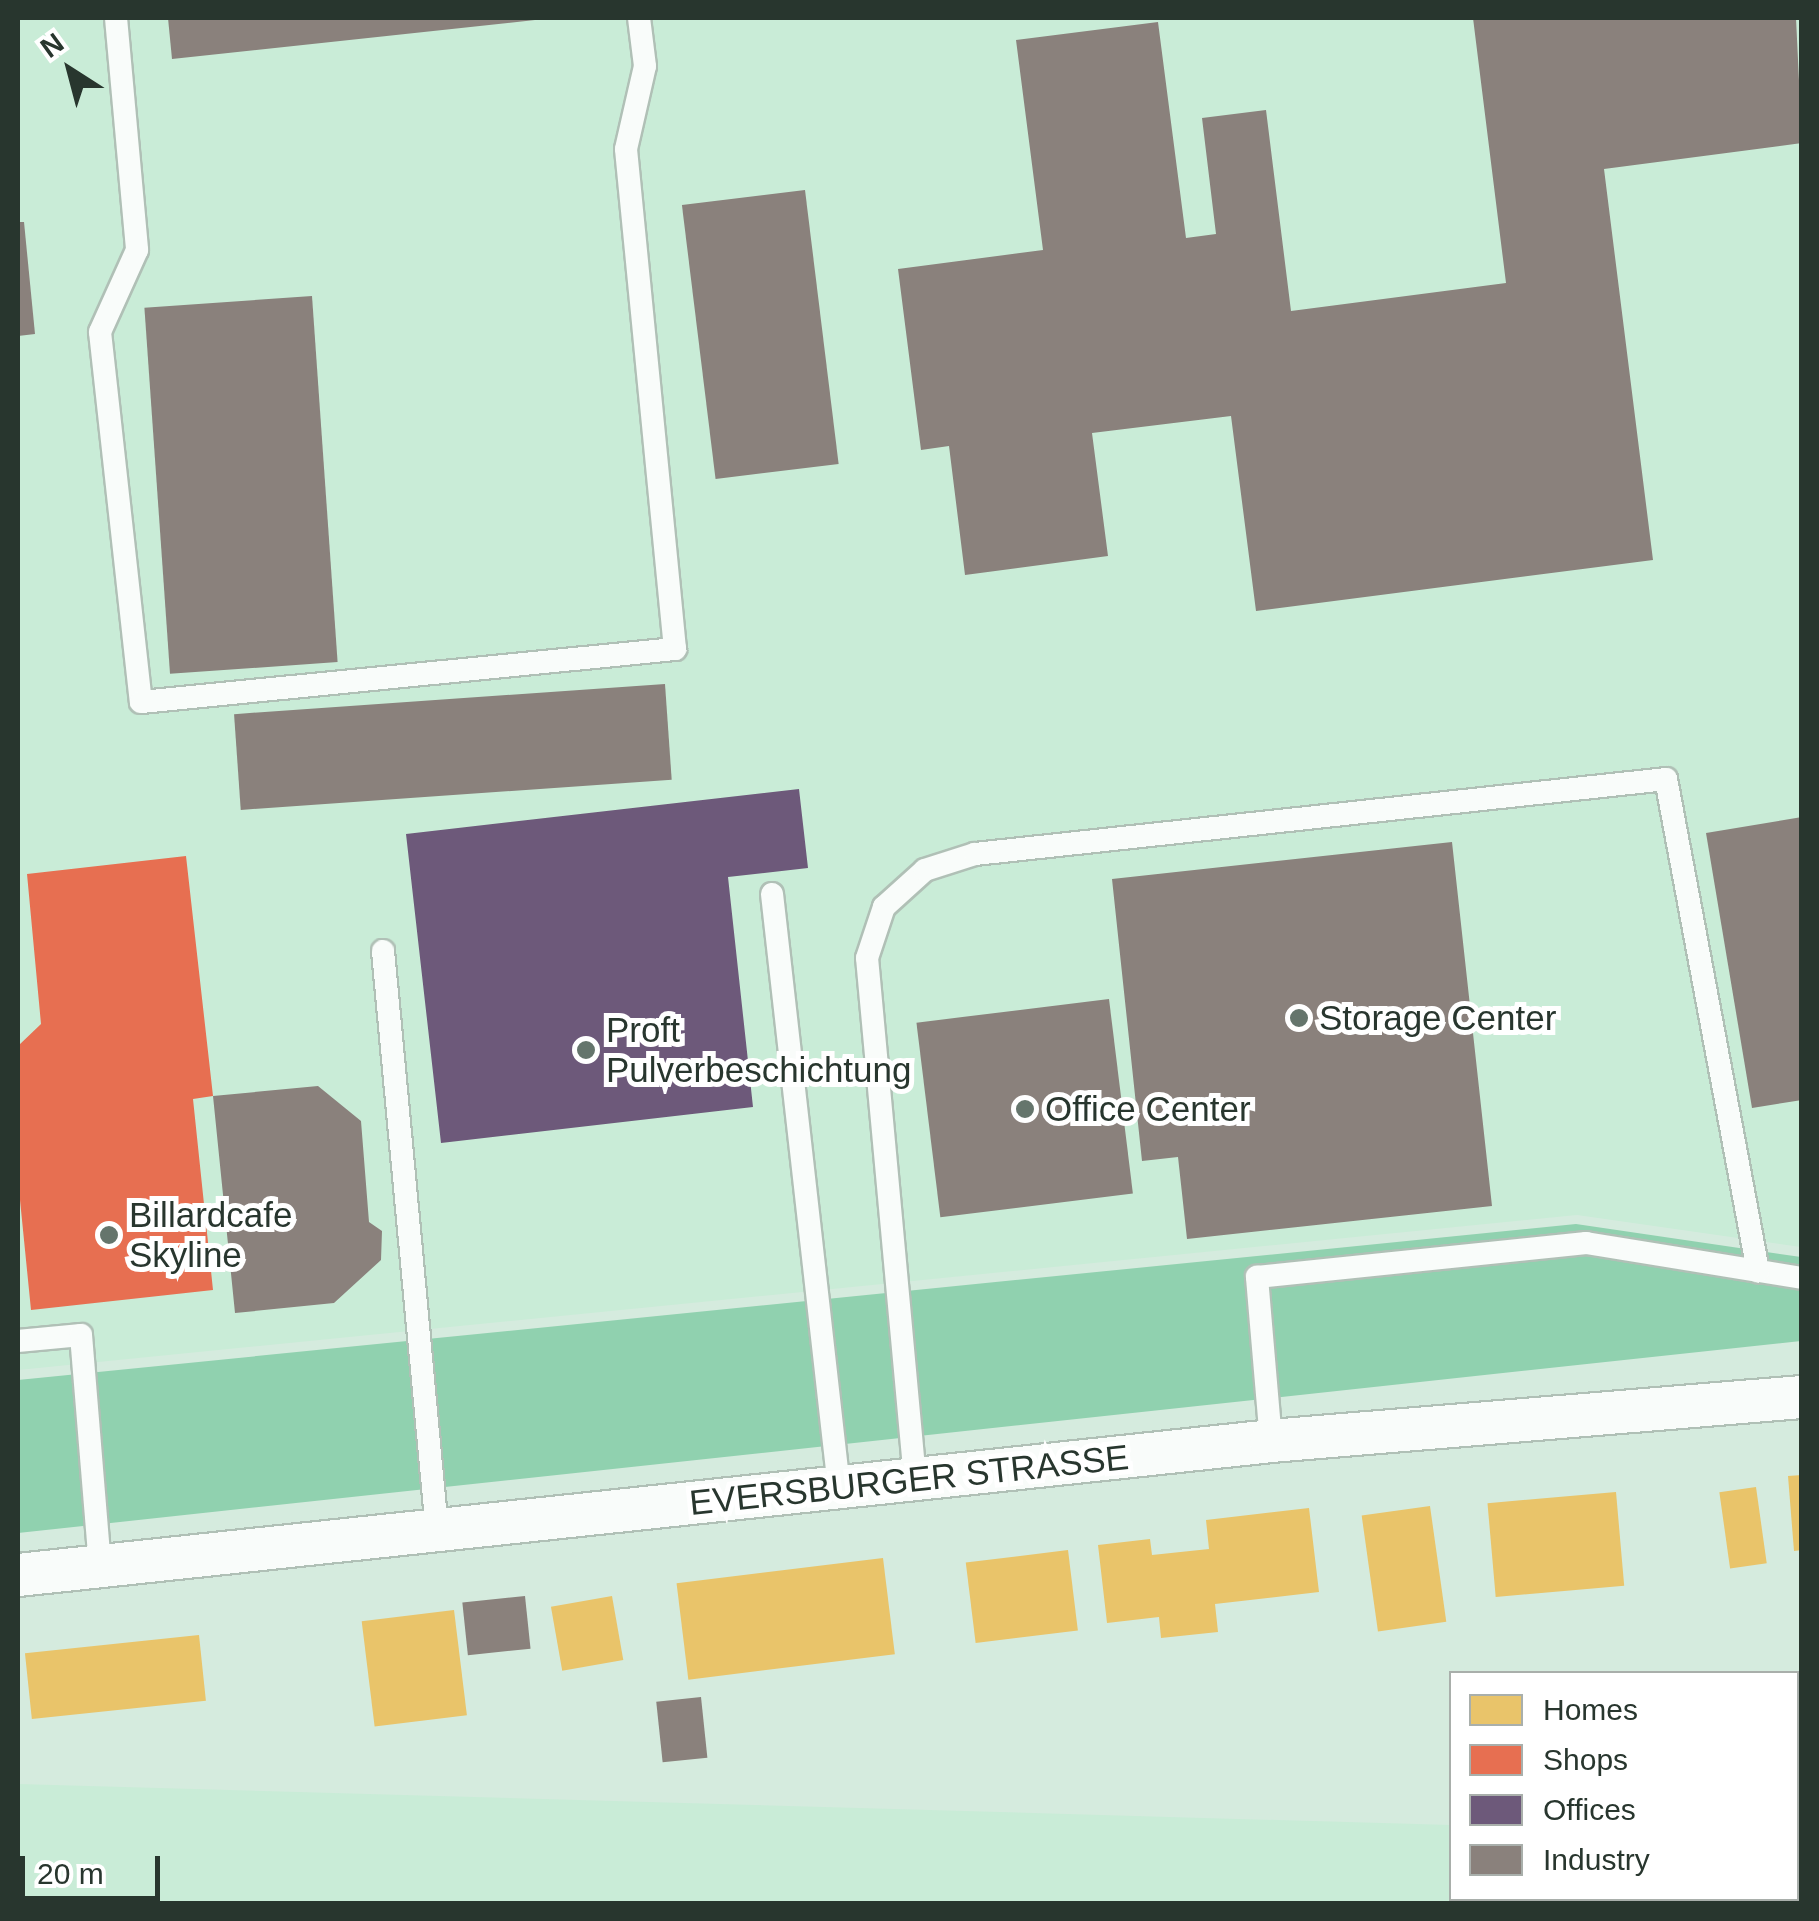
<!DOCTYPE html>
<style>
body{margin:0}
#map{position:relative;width:1819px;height:1921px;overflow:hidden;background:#d5ebde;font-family:Helvetica,sans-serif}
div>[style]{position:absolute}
.built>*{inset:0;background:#c9ecd7}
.forest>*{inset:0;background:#90d1af}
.homes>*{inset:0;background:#e9c46a;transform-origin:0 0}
.shops>*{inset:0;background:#e76f51}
.offices>*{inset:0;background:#6d597a}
.industry>*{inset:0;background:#8a817c;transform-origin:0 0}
.roads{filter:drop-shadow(2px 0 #b0c0b6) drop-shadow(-2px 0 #b0c0b6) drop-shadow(0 2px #b0c0b6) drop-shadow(0 -2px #b0c0b6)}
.service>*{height:22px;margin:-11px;padding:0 11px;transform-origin:11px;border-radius:11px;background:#f9fcfa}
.minor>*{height:42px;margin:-21px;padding:0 21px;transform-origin:21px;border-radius:21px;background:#f9fcfa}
.dots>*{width:28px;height:28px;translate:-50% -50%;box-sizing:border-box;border:5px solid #fff;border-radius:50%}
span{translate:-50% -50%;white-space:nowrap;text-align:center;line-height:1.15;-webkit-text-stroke:10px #fff;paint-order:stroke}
.poi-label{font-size:35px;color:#28362e}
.left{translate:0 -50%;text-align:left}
.street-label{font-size:35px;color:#28362e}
.frame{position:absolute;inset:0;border:20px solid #28362e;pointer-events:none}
.legend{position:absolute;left:1449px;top:1671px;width:350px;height:230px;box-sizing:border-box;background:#fff;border:2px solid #a9afab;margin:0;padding:12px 18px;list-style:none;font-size:30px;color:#28362e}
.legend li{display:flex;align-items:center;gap:20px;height:50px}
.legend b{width:50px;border:2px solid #a9afab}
.north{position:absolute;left:20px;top:20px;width:100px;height:100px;-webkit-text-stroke:8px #fff;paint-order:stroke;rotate:324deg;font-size:28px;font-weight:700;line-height:40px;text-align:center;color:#28362e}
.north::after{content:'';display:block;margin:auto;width:35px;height:45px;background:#28362e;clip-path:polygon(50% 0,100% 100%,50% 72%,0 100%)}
.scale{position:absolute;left:20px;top:1856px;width:140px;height:45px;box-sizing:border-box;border:5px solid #28362e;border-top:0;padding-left:12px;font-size:30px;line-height:35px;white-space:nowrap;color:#28362e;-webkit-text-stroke:8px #fff;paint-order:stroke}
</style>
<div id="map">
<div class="built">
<i style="clip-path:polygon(18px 18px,1801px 18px,1801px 1247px,1577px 1215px,18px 1370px)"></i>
<i style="clip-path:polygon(18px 1784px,1451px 1825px,1452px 1898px,1796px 1898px,1797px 1846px,1801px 1903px,18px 1903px)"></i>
</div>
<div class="forest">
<i style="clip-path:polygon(1576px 1224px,1801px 1257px,1801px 1341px,18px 1533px,18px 1380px)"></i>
</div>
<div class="homes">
<i style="clip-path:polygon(1802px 1475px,1802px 1550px,1794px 1551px,1788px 1476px)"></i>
<i style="left:1756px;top:1487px;width:77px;height:37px;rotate:82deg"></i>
<i style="left:1616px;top:1492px;width:94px;height:129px;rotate:85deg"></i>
<i style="left:1430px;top:1506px;width:117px;height:69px;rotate:82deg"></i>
<i style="clip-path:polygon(1309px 1508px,1319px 1592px,1215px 1604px,1218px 1632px,1161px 1638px,1159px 1617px,1107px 1623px,1098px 1545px,1150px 1539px,1152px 1555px,1209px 1549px,1206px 1520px)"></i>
<i style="left:1068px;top:1550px;width:81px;height:103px;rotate:83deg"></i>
<i style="left:883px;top:1558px;width:97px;height:208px;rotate:83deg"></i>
<i style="left:612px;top:1596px;width:65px;height:62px;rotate:80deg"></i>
<i style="left:454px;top:1610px;width:106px;height:93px;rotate:83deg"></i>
<i style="left:199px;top:1635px;width:66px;height:175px;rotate:84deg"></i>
</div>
<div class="shops">
<i style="clip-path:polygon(186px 856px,213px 1096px,193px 1099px,213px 1290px,31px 1310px,18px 1180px,18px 1046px,41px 1024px,27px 874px)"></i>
</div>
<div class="offices">
<i style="clip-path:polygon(799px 789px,808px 868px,728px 877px,753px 1107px,441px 1143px,406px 834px)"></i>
</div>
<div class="industry">
<i style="clip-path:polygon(168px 18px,535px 18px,535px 20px,172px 59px)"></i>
<i style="clip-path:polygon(1473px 18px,1796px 18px,1802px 143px,1604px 169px,1653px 560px,1256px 611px,1231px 416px,1092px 433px,1108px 556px,965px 575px,949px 446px,921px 450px,898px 269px,1043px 250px,1016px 40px,1158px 22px,1186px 238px,1216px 234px,1202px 118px,1266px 110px,1291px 311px,1506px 283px)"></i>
<i style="left:805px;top:190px;width:276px;height:124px;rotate:83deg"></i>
<i style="clip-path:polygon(18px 222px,24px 222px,35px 334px,18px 336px)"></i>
<i style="left:312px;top:296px;width:367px;height:168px;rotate:86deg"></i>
<i style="left:665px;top:684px;width:96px;height:432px;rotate:86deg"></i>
<i style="clip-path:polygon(1802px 817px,1802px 1100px,1752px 1108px,1706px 833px)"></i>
<i style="clip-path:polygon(1452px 842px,1492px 1206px,1187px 1239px,1178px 1157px,1142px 1161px,1112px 879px)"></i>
<i style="left:1109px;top:999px;width:196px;height:194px;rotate:83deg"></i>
<i style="clip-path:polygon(318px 1086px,361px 1121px,369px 1222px,382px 1231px,381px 1260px,334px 1303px,235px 1313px,213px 1096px)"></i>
<i style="left:525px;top:1596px;width:53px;height:63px;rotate:84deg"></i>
<i style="left:701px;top:1697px;width:61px;height:45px;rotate:84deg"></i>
</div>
<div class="roads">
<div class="service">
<i style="left:116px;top:18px;width:233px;rotate:84.8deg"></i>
<i style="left:137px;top:250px;width:90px;rotate:114.3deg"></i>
<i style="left:100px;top:332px;width:372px;rotate:83.7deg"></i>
<i style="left:141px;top:702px;width:537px;rotate:-5.67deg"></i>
<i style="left:675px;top:649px;width:502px;rotate:-95.6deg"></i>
<i style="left:626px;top:149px;width:85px;rotate:-77.1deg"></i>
<i style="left:645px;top:66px;width:48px;rotate:-97.1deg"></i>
<i style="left:772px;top:894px;width:598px;rotate:83.56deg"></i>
<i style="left:383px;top:951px;width:582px;rotate:84.67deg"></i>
<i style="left:18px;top:1341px;width:63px;rotate:-5.4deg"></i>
<i style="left:81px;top:1335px;width:232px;rotate:85.3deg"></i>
<i style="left:1271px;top:1441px;width:165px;rotate:-94.9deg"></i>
<i style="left:1257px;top:1277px;width:331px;rotate:-5.9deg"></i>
<i style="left:1586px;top:1243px;width:219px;rotate:9.2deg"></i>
<i style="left:915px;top:1479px;width:523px;rotate:-95.26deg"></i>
<i style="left:867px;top:958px;width:54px;rotate:-71.6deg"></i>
<i style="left:884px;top:907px;width:55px;rotate:-42.1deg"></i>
<i style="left:925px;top:870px;width:52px;rotate:-17.7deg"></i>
<i style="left:975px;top:854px;width:695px;rotate:-6.19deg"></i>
<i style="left:1666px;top:779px;width:501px;rotate:79.41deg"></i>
</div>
<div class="minor">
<i style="left:18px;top:1575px;width:1260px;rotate:-6.1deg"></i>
<i style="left:1271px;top:1441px;width:533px;rotate:-4.74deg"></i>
</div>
</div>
<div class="dots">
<i style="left:1299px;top:1018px;background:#65756c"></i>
<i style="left:586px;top:1050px;background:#65756c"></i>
<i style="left:1025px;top:1109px;background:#65756c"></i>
<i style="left:109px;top:1235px;background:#65756c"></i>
</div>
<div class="poi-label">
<span class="left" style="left:1319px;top:1018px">Storage Center</span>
<span class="left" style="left:606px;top:1050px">Proft<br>Pulverbeschichtung</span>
<span class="left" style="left:1045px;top:1109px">Office Center</span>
<span class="left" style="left:129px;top:1235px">Billardcafe<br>Skyline</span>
</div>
<div class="street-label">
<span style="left:909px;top:1480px;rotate:-6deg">EVERSBURGER STRASSE</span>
</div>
<div class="frame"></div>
<ul class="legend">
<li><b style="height:28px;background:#e9c46a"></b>Homes</li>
<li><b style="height:28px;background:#e76f51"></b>Shops</li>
<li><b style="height:28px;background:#6d597a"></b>Offices</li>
<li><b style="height:28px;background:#8a817c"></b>Industry</li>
</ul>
<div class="north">N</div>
<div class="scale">20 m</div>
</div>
